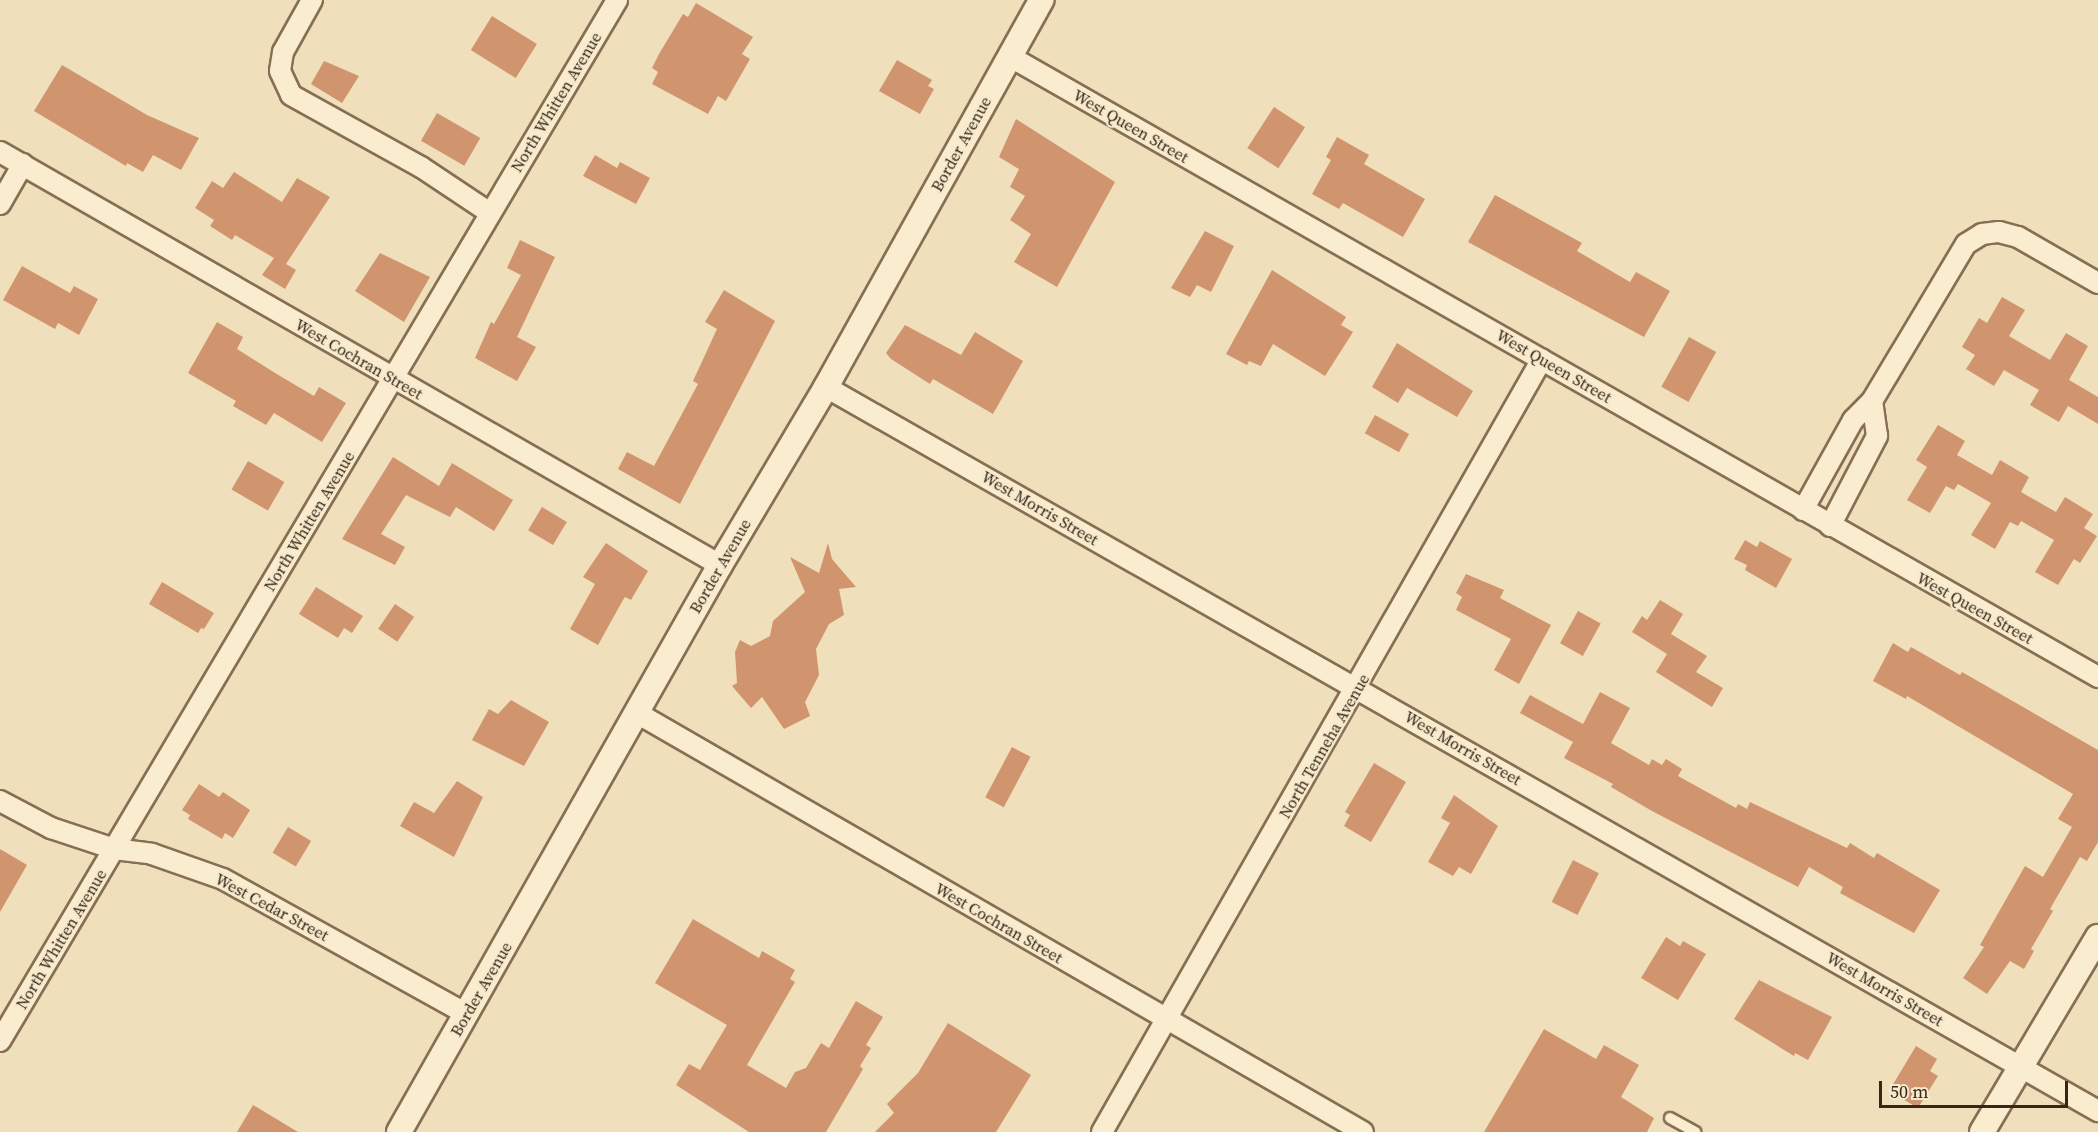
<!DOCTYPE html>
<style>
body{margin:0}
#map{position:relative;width:2098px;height:1132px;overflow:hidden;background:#efdfbb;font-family:"Source Serif 4",serif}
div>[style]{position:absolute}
.building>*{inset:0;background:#d0956f;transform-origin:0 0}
.roads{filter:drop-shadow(2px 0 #876e54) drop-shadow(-2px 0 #876e54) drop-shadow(0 2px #876e54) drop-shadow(0 -2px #876e54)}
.service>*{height:10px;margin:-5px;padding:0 5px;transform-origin:5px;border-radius:5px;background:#faecce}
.minor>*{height:20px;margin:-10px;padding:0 10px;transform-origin:10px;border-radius:10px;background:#faecce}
.tertiary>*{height:24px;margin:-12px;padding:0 12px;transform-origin:12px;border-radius:12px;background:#faecce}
span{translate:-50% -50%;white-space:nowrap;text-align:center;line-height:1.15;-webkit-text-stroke:4.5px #f7e9cb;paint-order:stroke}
.street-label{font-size:16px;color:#35271a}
.scale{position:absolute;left:1879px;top:1081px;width:189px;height:27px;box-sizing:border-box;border:3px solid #35271a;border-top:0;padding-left:8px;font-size:18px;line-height:21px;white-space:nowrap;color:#35271a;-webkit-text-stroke:4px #f7e9cb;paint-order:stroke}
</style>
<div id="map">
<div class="building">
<i style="clip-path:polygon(696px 3px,753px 37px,742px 54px,750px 59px,726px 101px,718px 96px,708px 114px,652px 84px,658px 72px,652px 68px,659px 54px,683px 14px,688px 17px)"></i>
<i style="left:492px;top:16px;width:53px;height:40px;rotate:32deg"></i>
<i style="clip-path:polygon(897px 60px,932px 80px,928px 86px,934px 89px,920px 114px,879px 91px)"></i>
<i style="clip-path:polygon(324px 61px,359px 76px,342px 103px,311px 84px)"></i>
<i style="clip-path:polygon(62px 65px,147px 115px,199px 138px,181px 170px,153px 155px,143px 172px,127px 163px,126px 166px,34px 111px)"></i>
<i style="left:1274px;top:107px;width:37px;height:49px;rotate:33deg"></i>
<i style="left:437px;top:113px;width:50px;height:32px;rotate:30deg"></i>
<i style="clip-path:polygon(1016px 119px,1115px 182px,1057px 287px,1014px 262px,1031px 234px,1010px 220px,1025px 196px,1010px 187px,1019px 169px,999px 157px)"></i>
<i style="clip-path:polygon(1337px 137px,1369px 155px,1364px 164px,1425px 199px,1403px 237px,1343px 203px,1339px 209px,1312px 194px,1331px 160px,1326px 157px)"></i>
<i style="clip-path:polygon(595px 155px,617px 168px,620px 162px,650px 178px,636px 204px,583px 176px)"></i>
<i style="clip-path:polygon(234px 172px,282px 202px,297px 178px,330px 197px,286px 264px,296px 270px,285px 289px,262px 275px,274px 258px,235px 235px,232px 240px,210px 226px,214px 220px,195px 208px,212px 181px,223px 188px)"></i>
<i style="clip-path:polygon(1495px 195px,1582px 243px,1577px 251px,1618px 275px,1630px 282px,1636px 272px,1670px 291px,1644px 337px,1468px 242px)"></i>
<i style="clip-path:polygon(1205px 231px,1234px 246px,1211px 292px,1197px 285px,1190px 297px,1171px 288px)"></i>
<i style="clip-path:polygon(520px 240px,555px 257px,517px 337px,536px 347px,517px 381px,475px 358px,491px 322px,494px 324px,521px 275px,507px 268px)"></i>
<i style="clip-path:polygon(380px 253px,430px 277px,404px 322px,355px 291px)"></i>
<i style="clip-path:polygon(22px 266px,70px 293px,74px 286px,98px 299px,79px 335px,58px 323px,55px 329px,3px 300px)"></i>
<i style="clip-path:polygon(1272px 270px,1346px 317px,1341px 325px,1353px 332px,1325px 376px,1273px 344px,1261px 366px,1249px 361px,1247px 365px,1226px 354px)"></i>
<i style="clip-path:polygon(724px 290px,775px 321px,680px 504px,618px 469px,627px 452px,654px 466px,698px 384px,693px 381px,717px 329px,705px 322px)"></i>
<i style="clip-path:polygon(2002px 297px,2025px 310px,2009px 336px,2050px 360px,2066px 333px,2088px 346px,2069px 380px,2098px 397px,2098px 424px,2068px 406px,2059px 422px,2030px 405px,2039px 390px,2004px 370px,1994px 386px,1966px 369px,1975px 355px,1962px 347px,1979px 318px,1987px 323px)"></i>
<i style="clip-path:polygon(217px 322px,243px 337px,237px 349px,280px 376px,314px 396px,319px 387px,346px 403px,322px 442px,274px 413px,266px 425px,233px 406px,236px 401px,188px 373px)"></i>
<i style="clip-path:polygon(905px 325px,961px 355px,975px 332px,1023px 361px,993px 414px,933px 379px,930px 384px,891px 359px,886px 353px)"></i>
<i style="left:1689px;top:337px;width:31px;height:57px;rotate:29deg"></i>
<i style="clip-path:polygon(1397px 343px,1473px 391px,1457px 417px,1407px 388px,1398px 403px,1372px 387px)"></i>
<i style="left:1375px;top:415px;width:39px;height:21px;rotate:29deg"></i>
<i style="clip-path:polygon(1938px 425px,1965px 441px,1957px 455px,1992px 475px,2000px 460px,2029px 477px,2021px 492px,2056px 512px,2065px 497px,2093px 514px,2084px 528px,2097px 536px,2080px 563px,2074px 559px,2058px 585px,2035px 572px,2054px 540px,2021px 521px,2018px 526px,2010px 522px,1995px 549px,1971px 535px,1991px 503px,1958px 484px,1954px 490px,1946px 486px,1930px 513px,1907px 500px,1927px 467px,1916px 460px)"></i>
<i style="clip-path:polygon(393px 457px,439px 486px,452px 463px,513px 500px,494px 531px,456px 507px,450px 517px,406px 495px,381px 534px,405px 547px,395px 565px,342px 539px)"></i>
<i style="left:248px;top:461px;width:42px;height:33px;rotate:30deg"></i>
<i style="left:542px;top:507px;width:29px;height:27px;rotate:31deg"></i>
<i style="clip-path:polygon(1745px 540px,1757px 547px,1760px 541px,1792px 559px,1776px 588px,1745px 570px,1747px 565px,1734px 559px)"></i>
<i style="clip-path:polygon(606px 543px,648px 571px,631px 600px,625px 597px,623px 600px,598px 645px,570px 629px,595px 584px,583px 577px)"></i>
<i style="clip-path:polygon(828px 543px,832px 559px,856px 587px,839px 589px,844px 615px,829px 624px,816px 649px,819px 675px,805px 702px,810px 716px,784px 729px,762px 697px,751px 708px,732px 686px,737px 683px,735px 652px,740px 640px,751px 646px,770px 636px,773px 621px,805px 592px,790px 557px,819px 573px)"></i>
<i style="clip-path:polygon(1466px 574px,1504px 590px,1500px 598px,1551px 625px,1519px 684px,1494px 670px,1511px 639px,1456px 610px,1462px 597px,1456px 593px)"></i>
<i style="clip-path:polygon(162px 582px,214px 613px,204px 629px,201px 628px,198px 633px,149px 604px)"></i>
<i style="clip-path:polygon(316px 587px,363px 616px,352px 633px,344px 628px,338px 638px,299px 614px)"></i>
<i style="clip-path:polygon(1660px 600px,1683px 614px,1671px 634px,1707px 656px,1696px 672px,1723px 688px,1712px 707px,1656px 672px,1667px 654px,1632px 632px,1642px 616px,1647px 620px)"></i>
<i style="left:395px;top:604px;width:23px;height:30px;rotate:34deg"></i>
<i style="left:1578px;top:611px;width:26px;height:37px;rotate:29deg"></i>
<i style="clip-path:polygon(1893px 643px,1908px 652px,1911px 647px,1960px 675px,1962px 672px,2098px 750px,2098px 842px,2087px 861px,2080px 857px,2050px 909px,2053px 911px,2031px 949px,2034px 951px,2024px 969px,2010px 961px,1987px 994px,1963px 978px,1984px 947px,1980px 945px,2025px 866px,2043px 877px,2072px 827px,2058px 819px,2073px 794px,1907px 696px,1906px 699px,1873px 681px)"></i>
<i style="clip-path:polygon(1600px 692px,1630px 708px,1611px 743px,1649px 765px,1652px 759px,1662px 765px,1666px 759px,1682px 769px,1678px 776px,1736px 808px,1738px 804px,1747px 809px,1750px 802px,1847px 848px,1850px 843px,1874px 858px,1877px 853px,1940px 890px,1914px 933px,1840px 893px,1843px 887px,1809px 867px,1798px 887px,1652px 811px,1611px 787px,1613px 784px,1564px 758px,1573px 742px,1520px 713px,1530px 695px,1583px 724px)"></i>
<i style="clip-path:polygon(511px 700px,549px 722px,524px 766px,472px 740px,489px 709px,498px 714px)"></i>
<i style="left:1012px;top:747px;width:21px;height:57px;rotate:28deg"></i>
<i style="clip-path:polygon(1374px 763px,1406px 782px,1371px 842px,1344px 826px,1350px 815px,1345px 812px)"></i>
<i style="clip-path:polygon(457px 781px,483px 797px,454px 857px,400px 826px,414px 802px,434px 813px)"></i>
<i style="clip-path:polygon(199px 784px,219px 797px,223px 792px,250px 810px,233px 838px,225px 833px,222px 839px,188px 819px,190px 815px,182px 810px)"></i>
<i style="clip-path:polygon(1454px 795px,1498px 826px,1471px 874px,1459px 867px,1453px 876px,1428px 862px,1450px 823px,1441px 818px)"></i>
<i style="left:288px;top:827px;width:27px;height:30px;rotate:31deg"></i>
<i style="clip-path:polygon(0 849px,27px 865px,0 912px)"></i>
<i style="left:1573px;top:860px;width:29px;height:47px;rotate:27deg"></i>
<i style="clip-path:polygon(693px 919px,759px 958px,762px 951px,795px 970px,790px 979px,795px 982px,747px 1065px,786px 1088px,795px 1072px,806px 1068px,821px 1043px,829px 1048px,856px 1001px,883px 1017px,866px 1045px,871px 1048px,860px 1066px,863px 1069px,826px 1132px,749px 1132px,676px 1085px,689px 1064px,700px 1070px,727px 1025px,655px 983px)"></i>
<i style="clip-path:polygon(1666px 937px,1680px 946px,1683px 941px,1706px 954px,1678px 1000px,1641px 978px)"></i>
<i style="clip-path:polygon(1759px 980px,1832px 1017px,1808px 1060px,1795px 1053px,1794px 1056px,1734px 1019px)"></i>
<i style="clip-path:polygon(948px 1023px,1031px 1075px,996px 1132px,875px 1132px,894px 1113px,887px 1104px,918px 1073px)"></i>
<i style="clip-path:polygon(1544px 1029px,1596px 1059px,1604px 1045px,1639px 1065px,1621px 1097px,1654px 1118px,1647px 1132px,1484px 1132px)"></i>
<i style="clip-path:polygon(1916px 1046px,1937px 1059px,1930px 1071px,1938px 1076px,1918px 1108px,1889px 1091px)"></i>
<i style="clip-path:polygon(253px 1105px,298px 1132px,237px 1132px)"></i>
</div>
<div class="roads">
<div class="service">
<i style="left:1670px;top:1118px;width:29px;rotate:29deg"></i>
</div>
<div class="minor">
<i style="left:312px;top:0;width:60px;rotate:119.1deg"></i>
<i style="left:283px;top:52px;width:19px;rotate:99deg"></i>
<i style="left:280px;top:71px;width:26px;rotate:65deg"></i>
<i style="left:291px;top:95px;width:149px;rotate:29deg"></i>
<i style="left:421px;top:167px;width:83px;rotate:33.7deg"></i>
<i style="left:1009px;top:56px;width:1254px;rotate:29.69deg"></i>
<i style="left:0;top:152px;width:830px;rotate:29.84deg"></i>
<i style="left:0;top:204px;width:46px;rotate:-60.1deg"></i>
<i style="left:826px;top:387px;width:1464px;rotate:29.65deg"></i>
<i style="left:1803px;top:510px;width:103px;rotate:-60.9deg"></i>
<i style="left:1853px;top:420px;width:27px;rotate:-45deg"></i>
<i style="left:1872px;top:401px;width:183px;rotate:-59.1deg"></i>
<i style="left:1966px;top:244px;width:19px;rotate:-32deg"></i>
<i style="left:1982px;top:234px;width:17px;rotate:-7deg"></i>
<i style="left:1999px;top:232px;width:20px;rotate:15deg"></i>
<i style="left:2018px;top:237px;width:92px;rotate:29.9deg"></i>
<i style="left:1830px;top:526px;width:102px;rotate:-62.4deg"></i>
<i style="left:1877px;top:436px;width:35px;rotate:-98deg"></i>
<i style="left:637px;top:713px;width:838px;rotate:29.99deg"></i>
<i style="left:0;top:801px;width:58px;rotate:27.9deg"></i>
<i style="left:51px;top:828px;width:66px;rotate:18.4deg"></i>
<i style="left:114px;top:849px;width:38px;rotate:7deg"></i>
<i style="left:152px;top:854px;width:75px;rotate:19.4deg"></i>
<i style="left:223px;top:879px;width:279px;rotate:29deg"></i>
<i style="left:0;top:1041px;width:1210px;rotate:-59.34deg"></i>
<i style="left:1102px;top:1132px;width:889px;rotate:-60.35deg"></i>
</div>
<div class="tertiary">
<i style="left:399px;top:1132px;width:652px;rotate:-60.48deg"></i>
<i style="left:720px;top:565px;width:207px;rotate:-59.2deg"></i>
<i style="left:826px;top:387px;width:443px;rotate:-60.9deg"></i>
<i style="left:1982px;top:1132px;width:227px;rotate:-59.3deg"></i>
</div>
</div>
<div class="street-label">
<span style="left:556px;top:102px;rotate:-59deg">North Whitten Avenue</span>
<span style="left:1131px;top:126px;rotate:30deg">West Queen Street</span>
<span style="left:961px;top:144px;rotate:-61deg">Border Avenue</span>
<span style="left:359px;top:359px;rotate:30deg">West Cochran Street</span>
<span style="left:1554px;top:366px;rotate:30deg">West Queen Street</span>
<span style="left:1040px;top:508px;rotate:30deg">West Morris Street</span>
<span style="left:309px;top:521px;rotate:-59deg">North Whitten Avenue</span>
<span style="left:720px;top:566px;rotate:-60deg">Border Avenue</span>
<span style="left:1975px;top:608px;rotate:29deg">West Queen Street</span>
<span style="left:1324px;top:746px;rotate:-60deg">North Tenneha Avenue</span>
<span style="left:1463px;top:748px;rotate:30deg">West Morris Street</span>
<span style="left:272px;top:907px;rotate:28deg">West Cedar Street</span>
<span style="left:999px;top:923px;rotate:30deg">West Cochran Street</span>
<span style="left:61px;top:939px;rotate:-59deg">North Whitten Avenue</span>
<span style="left:481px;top:989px;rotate:-60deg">Border Avenue</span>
<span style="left:1885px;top:989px;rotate:30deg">West Morris Street</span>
</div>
<div class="scale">50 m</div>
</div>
